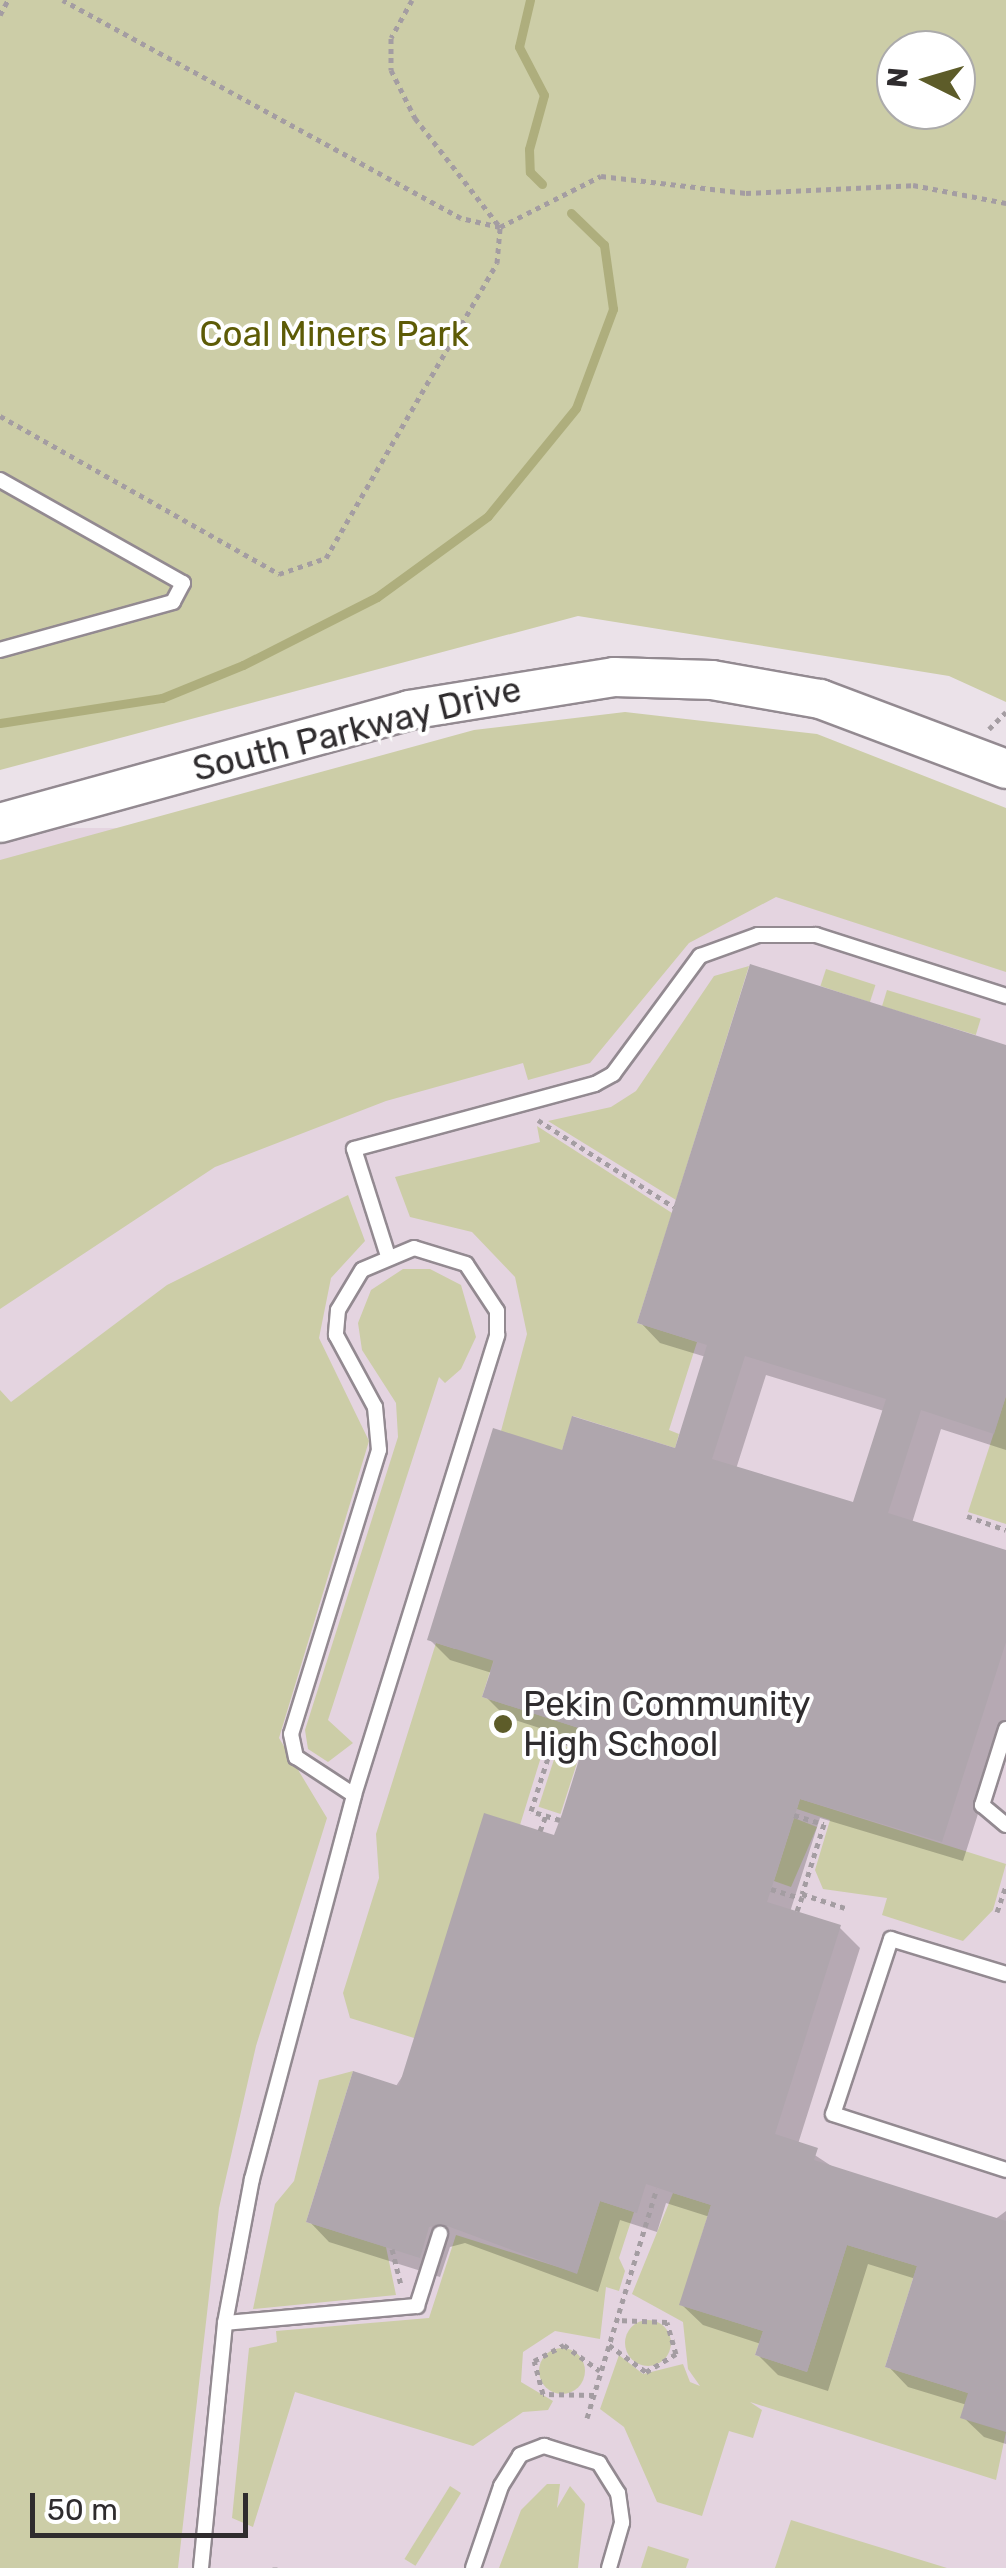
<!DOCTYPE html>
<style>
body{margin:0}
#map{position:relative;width:1006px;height:2568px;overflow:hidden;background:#ebe2e9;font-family:Rubik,sans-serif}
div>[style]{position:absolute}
.built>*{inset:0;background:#e4d4e0;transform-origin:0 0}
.green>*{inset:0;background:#cccda7;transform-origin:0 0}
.round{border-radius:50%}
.shadow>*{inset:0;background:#0003}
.stream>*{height:9px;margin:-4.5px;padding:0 4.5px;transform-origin:4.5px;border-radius:4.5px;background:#aeae7d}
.building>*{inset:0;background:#afa6ad}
.path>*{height:5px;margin-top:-2.5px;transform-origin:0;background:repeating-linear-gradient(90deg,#a49da2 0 5px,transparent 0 10px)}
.roads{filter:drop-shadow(2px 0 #938a91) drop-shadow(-2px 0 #938a91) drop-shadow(0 2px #938a91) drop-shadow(0 -2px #938a91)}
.service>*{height:14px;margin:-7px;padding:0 7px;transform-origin:7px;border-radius:7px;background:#fff}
.secondary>*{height:38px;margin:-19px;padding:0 19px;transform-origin:19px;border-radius:19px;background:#fff}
.dots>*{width:28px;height:28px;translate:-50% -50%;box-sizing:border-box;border:5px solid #fff;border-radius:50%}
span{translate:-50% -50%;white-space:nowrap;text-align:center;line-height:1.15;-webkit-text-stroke:8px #fff;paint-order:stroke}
.park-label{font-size:35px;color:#5d5b06}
.street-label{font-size:35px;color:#2f2c2e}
.poi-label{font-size:35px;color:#2f2c2e}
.left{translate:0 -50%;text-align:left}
.north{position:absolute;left:876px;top:30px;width:100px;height:100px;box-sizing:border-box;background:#fff;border:2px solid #acabab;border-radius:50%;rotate:275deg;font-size:28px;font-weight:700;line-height:40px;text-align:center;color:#2f2c2e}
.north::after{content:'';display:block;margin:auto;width:35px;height:45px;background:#5d5c29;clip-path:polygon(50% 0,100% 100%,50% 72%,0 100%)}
.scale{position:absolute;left:30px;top:2493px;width:218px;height:45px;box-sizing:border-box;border:5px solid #2f2c2e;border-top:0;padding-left:12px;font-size:30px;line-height:35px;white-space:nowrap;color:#2f2c2e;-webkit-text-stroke:8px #fff;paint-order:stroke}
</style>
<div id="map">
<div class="built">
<i style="left:1006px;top:828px;width:1740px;height:1007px;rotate:90deg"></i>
</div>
<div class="green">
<i style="clip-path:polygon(evenodd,0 0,1006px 0,1006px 702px,949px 676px,578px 616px,0 770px,0 0,896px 50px,956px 50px,956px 110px,896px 110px,896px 50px)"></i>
<i style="clip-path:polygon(625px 712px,817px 734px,1006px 808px,1006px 972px,776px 897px,689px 943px,590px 1063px,528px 1080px,523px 1063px,386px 1101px,215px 1167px,0 1309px,0 860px,474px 730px)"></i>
<i style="clip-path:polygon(749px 966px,676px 1200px,548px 1121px,611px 1107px,636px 1091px,714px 976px)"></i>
<i style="left:826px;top:969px;width:52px;height:18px;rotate:18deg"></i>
<i style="left:887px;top:990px;width:98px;height:17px;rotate:17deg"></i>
<i style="clip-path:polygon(537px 1126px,672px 1213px,637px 1323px,697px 1342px,669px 1430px,679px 1434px,675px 1448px,573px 1416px,549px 1490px,501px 1431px,527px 1334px,515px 1277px,472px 1232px,410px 1217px,395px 1177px,540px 1142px)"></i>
<i style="clip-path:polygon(348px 1195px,365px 1241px,331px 1278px,319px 1338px,369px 1441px,279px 1738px,327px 1818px,256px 2046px,219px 2208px,178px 2568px,0 2568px,0 1390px,11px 1402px,167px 1285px)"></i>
<i style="clip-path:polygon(403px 1269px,430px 1269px,461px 1285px,476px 1337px,461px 1369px,445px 1383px,439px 1377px,328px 1720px,353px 1743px,328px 1762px,308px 1749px,305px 1730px,398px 1437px,396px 1403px,362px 1350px,358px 1323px,371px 1290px)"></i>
<i style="clip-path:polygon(1006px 1396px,1006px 1524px,968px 1512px)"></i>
<i style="clip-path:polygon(505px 1624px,482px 1697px,588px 1731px,584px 1742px,549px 1731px,520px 1825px,414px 2038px,350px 2018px,343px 1993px,379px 1878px,376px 1834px,436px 1643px,455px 1649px)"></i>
<i style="left:559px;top:1744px;width:23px;height:66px;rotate:18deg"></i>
<i style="clip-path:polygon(800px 1799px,1006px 1864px,993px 1910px,963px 1941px,882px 1915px,887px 1898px,823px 1889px,815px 1870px,830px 1820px,797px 1809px)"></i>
<i style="clip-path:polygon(794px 1818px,817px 1827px,791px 1887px,774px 1881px)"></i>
<i style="clip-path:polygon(353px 2071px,306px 2222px,386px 2247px,396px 2295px,253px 2309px,275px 2204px,294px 2181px,319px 2080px)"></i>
<i style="clip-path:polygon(673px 2193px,711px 2205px,680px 2305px,763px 2331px,755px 2355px,807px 2372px,847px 2245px,917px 2266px,885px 2367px,968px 2393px,1006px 2432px,996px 2480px,750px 2402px,762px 2410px,753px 2438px,729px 2431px,702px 2516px,657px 2502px,624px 2427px,600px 2409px,619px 2355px,643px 2374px,683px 2364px,690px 2382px,700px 2386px,688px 2369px,683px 2322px,632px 2294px)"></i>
<i style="clip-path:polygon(600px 2201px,634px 2212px,619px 2258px,625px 2271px,619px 2291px,606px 2287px,600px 2339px,555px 2331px,523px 2352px,521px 2382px,553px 2401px,548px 2410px,523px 2412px,473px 2446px,295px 2392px,253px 2527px,232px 2518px,249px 2348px,277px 2342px,276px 2331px,429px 2318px,456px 2235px,577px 2273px)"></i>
<i class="round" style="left:625px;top:2320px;width:46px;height:46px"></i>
<i class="round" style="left:539px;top:2348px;width:46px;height:46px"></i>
<i style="clip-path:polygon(547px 2484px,560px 2484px,557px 2508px,570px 2486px,585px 2504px,578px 2568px,499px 2568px,521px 2510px)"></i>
<i style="left:450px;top:2486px;width:13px;height:86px;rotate:32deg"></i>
<i style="clip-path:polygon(791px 2520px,947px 2568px,775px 2568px)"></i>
<i style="clip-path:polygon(648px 2546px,689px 2559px,686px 2568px,641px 2568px)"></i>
</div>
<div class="shadow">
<i style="clip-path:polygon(evenodd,1006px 1048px,1006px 1450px,941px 1429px,912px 1523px,1006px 1553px,1006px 1726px,963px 1861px,820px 1818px,790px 1912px,839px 1927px,860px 1948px,798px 2144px,836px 2169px,994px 2220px,1006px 2211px,1006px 2444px,984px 2437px,963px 2417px,967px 2405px,908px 2387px,888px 2366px,916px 2279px,868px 2264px,828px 2391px,778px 2375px,758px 2355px,761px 2344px,703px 2325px,682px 2305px,710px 2217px,666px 2203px,657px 2232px,620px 2220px,598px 2292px,465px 2243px,450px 2247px,440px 2277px,329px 2242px,309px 2221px,556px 1838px,586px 1743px,506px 1717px,485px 1696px,492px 1673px,450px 1660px,430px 1640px,563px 1453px,676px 1451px,706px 1357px,660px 1343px,640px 1322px,1006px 1048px,766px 1375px,884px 1411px,855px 1506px,736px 1469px,766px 1375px)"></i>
</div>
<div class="stream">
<i style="left:530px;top:0;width:48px;rotate:103.2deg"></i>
<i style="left:519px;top:47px;width:54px;rotate:62.5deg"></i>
<i style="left:544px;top:95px;width:56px;rotate:105.5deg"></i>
<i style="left:529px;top:149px;width:23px;rotate:88deg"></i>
<i style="left:530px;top:172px;width:17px;rotate:45deg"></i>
<i style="left:0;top:723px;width:164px;rotate:-8.8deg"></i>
<i style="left:162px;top:698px;width:87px;rotate:-22.2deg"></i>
<i style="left:243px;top:665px;width:150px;rotate:-26.9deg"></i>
<i style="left:377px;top:597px;width:137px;rotate:-36.1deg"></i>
<i style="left:488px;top:516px;width:139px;rotate:-50.8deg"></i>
<i style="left:576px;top:408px;width:106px;rotate:-69.5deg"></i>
<i style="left:613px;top:309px;width:65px;rotate:-98deg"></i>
<i style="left:604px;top:245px;width:46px;rotate:-135.9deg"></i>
</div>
<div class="building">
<i style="clip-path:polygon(evenodd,750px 964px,1006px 1045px,1006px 1396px,994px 1434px,921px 1410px,888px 1513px,1006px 1550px,1006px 1642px,942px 1842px,800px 1799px,767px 1902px,841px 1925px,775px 2134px,818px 2148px,814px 2160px,1006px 2221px,1006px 2432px,960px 2418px,968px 2393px,885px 2367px,917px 2266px,847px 2245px,807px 2372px,755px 2355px,763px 2331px,679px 2305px,711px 2205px,673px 2193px,646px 2184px,637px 2213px,600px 2201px,577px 2274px,442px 2224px,429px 2227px,420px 2258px,306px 2222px,353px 2071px,399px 2086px,484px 1813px,554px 1835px,562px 1814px,588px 1731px,482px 1697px,494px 1661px,427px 1640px,493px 1428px,562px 1450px,572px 1416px,675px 1448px,707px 1345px,637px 1323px,750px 964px,745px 1356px,886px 1399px,853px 1502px,712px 1459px,745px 1356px)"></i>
</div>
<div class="path">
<i style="left:412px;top:0;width:43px;rotate:118.9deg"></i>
<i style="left:391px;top:38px;width:32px;rotate:90deg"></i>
<i style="left:391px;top:70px;width:54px;rotate:63.4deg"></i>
<i style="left:415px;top:118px;width:138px;rotate:52.1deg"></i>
<i style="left:500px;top:227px;width:113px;rotate:-26.8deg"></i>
<i style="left:601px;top:176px;width:146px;rotate:6.7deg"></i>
<i style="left:746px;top:193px;width:167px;rotate:-2.7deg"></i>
<i style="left:913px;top:185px;width:95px;rotate:11deg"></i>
<i style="left:0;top:15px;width:17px;rotate:-62deg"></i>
<i style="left:0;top:416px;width:321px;rotate:29.5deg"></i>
<i style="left:279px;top:574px;width:50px;rotate:-18.8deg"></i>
<i style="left:326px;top:558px;width:341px;rotate:-59.9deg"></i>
<i style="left:497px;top:263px;width:36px;rotate:-85deg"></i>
<i style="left:500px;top:227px;width:40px;rotate:-167deg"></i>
<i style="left:461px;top:218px;width:454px;rotate:-151.3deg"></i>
<i style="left:989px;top:729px;width:24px;rotate:-45deg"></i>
<i style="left:538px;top:1120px;width:161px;rotate:32.6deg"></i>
<i style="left:967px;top:1516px;width:41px;rotate:19.7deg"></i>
<i style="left:794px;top:1815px;width:31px;rotate:17deg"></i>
<i style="left:824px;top:1824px;width:73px;rotate:107.4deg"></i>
<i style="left:802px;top:1894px;width:45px;rotate:18deg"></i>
<i style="left:560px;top:1820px;width:30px;rotate:-163deg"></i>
<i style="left:531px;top:1811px;width:76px;rotate:-72.3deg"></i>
<i style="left:554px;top:1739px;width:30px;rotate:15deg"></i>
<i style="left:540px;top:1831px;width:17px;rotate:-69deg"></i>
<i style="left:771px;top:1889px;width:31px;rotate:17deg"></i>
<i style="left:797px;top:1911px;width:15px;rotate:-70deg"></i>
<i style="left:997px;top:1912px;width:28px;rotate:-71deg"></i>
<i style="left:392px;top:2249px;width:37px;rotate:76deg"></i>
<i style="left:609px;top:2345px;width:46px;rotate:36.1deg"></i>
<i style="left:646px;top:2372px;width:35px;rotate:-31deg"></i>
<i style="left:676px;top:2354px;width:33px;rotate:-106deg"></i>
<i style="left:667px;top:2322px;width:51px;rotate:-177.8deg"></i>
<i style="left:594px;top:2395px;width:51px;rotate:-178.9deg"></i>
<i style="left:543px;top:2394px;width:34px;rotate:-105deg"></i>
<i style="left:534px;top:2361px;width:34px;rotate:-28deg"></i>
<i style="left:564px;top:2345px;width:44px;rotate:35.8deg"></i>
<i style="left:587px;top:2418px;width:240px;rotate:-73.1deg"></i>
<i style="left:275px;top:2568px;width:1px;rotate:-90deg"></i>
</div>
<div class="roads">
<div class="service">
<i style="left:0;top:480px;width:210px;rotate:29.4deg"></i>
<i style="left:183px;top:583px;width:21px;rotate:118deg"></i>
<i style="left:173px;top:602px;width:180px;rotate:164.5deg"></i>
<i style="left:387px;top:1253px;width:109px;rotate:-107.6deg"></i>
<i style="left:354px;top:1149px;width:250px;rotate:-15.1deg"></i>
<i style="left:595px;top:1084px;width:21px;rotate:-29deg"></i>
<i style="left:613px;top:1074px;width:147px;rotate:-53.6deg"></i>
<i style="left:700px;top:956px;width:62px;rotate:-19.9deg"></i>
<i style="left:758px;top:935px;width:58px"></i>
<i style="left:816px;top:935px;width:200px;rotate:17.8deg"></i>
<i style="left:1006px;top:1729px;width:80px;rotate:107.5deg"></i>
<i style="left:982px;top:1805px;width:31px;rotate:40deg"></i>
<i style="left:1006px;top:1974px;width:120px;rotate:-163.1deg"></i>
<i style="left:891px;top:1939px;width:184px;rotate:108.3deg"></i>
<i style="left:833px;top:2114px;width:182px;rotate:17.9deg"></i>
<i style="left:225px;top:2323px;width:193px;rotate:-5.1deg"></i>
<i style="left:417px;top:2306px;width:76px;rotate:-72.3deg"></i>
<i style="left:201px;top:2568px;width:246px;rotate:-84.4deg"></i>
<i style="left:225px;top:2323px;width:147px;rotate:-79.4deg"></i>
<i style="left:252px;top:2179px;width:397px;rotate:-75.1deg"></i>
<i style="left:354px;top:1795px;width:482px;rotate:-72.7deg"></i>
<i style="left:497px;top:1335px;width:24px;rotate:-90deg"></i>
<i style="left:497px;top:1311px;width:56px;rotate:-123.4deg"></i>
<i style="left:466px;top:1264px;width:54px;rotate:-162.9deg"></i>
<i style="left:414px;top:1248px;width:56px;rotate:157.1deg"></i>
<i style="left:362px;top:1270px;width:47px;rotate:121deg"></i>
<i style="left:338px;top:1310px;width:25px;rotate:95deg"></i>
<i style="left:336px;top:1335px;width:82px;rotate:61.6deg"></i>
<i style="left:375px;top:1407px;width:43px;rotate:84.7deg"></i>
<i style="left:379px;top:1450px;width:297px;rotate:107.2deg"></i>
<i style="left:291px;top:1734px;width:24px;rotate:78deg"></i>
<i style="left:296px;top:1757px;width:69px;rotate:33.2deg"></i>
<i style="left:473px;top:2568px;width:87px;rotate:-71.1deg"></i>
<i style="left:501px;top:2486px;width:36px;rotate:-58deg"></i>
<i style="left:520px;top:2455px;width:26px;rotate:-21deg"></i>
<i style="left:544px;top:2446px;width:58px;rotate:17.2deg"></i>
<i style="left:599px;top:2463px;width:36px;rotate:58deg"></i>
<i style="left:618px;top:2493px;width:30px;rotate:82deg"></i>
<i style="left:622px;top:2523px;width:47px;rotate:106.1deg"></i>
</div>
<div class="secondary">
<i style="left:0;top:823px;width:424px;rotate:-15.4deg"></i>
<i style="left:409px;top:710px;width:208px;rotate:-9.1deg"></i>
<i style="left:614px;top:677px;width:98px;rotate:1.8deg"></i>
<i style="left:712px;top:680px;width:110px;rotate:10deg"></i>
<i style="left:820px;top:699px;width:199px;rotate:20.6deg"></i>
</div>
</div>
<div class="dots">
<i style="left:503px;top:1724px;background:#5d5c29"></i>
</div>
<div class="park-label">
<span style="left:334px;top:334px">Coal Miners Park</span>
</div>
<div class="street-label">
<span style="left:357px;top:729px;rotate:-14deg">South Parkway Drive</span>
</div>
<div class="poi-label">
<span class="left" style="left:523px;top:1724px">Pekin Community<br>High School</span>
</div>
<div class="north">N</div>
<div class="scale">50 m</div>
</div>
